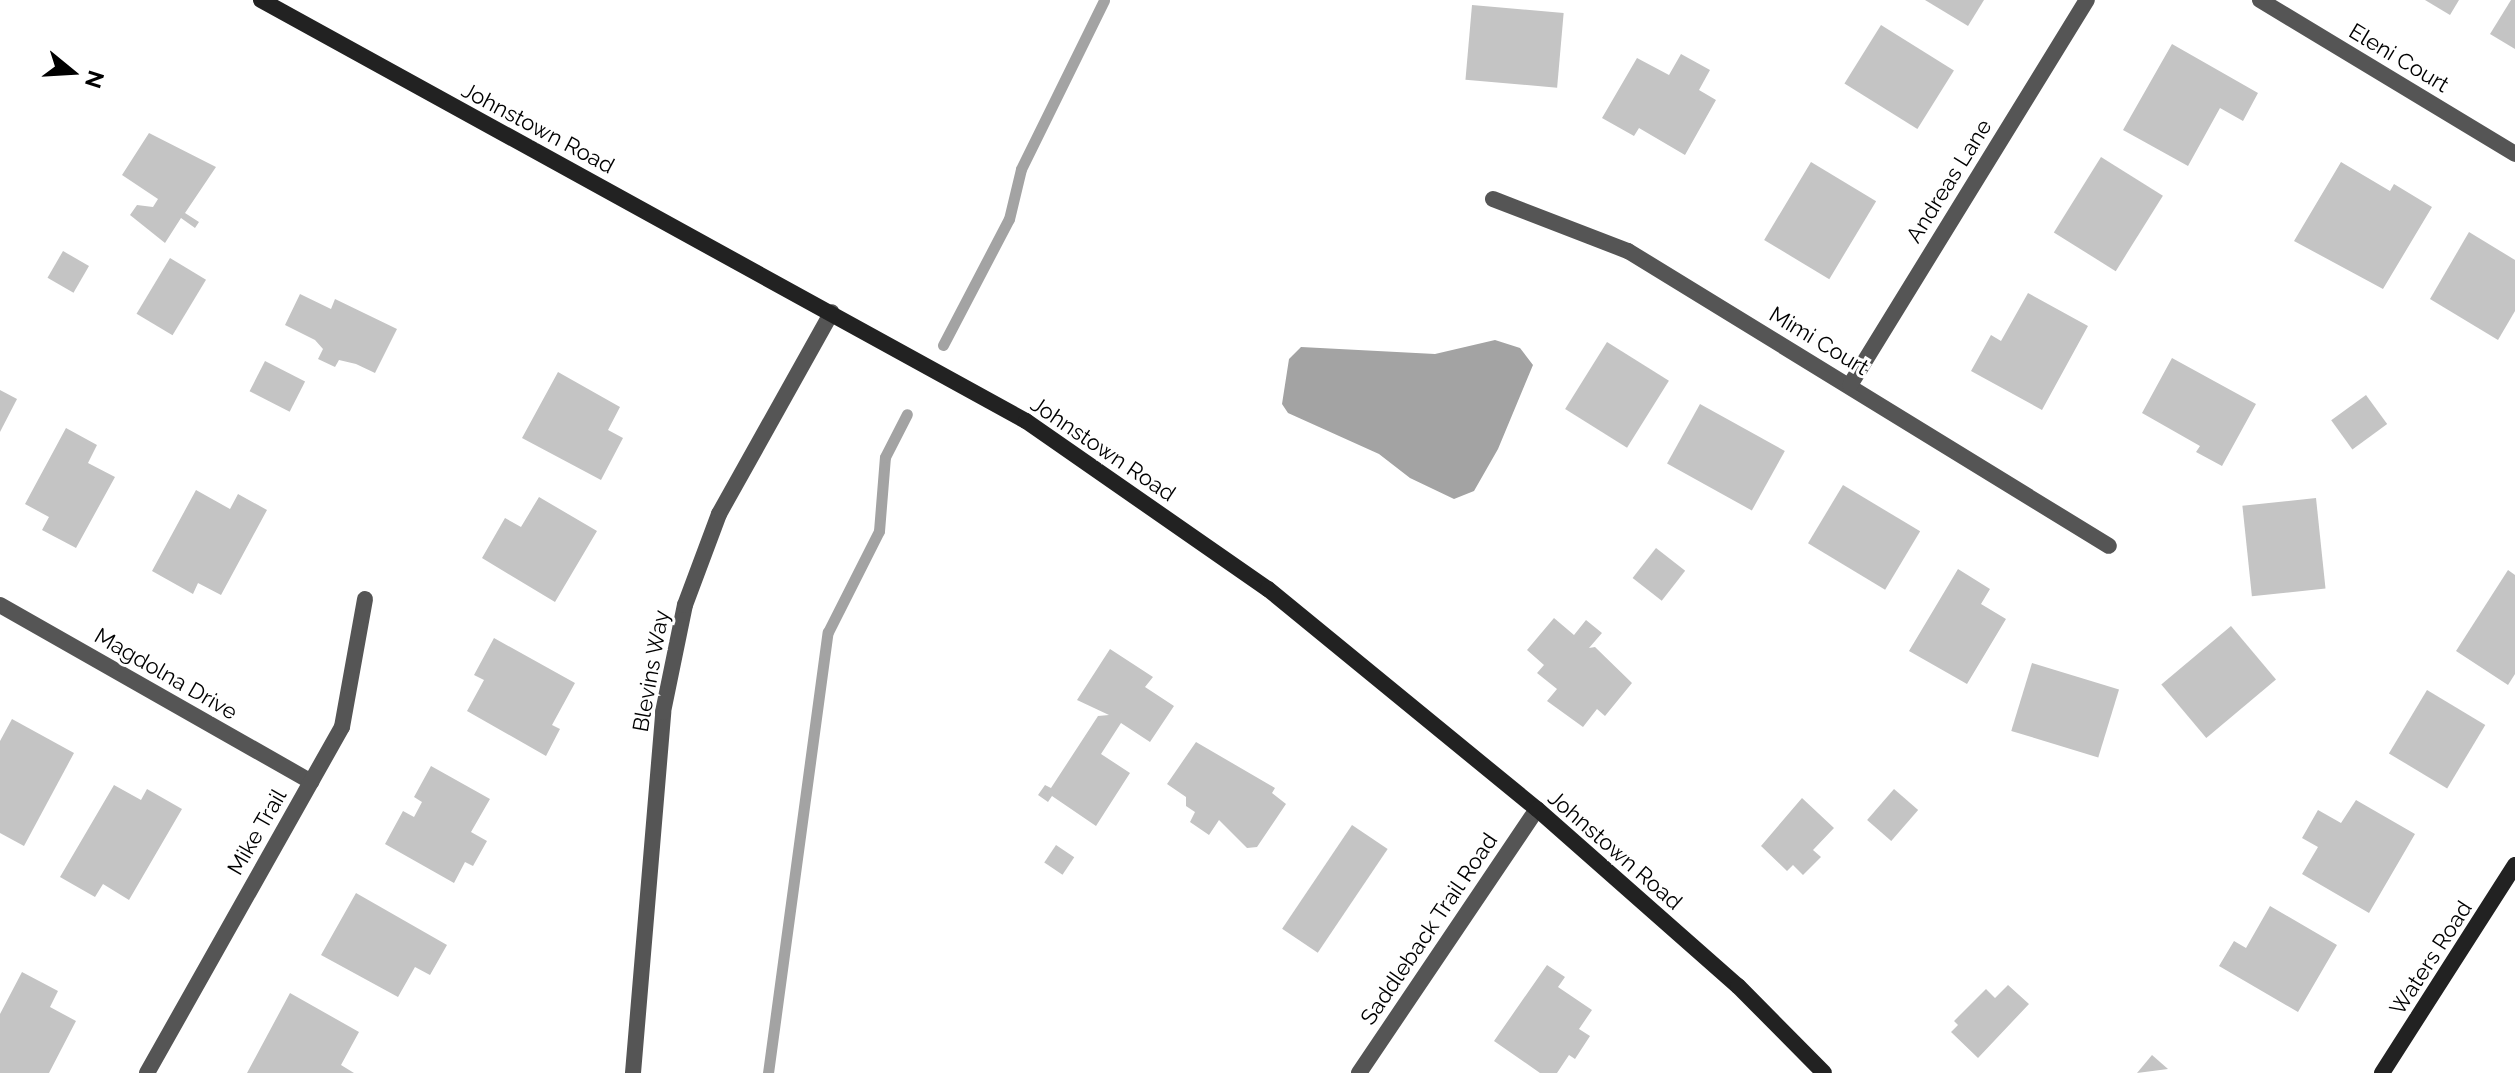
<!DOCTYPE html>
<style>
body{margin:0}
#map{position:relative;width:2515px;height:1073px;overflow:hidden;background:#fff;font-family:Raleway,sans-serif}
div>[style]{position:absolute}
.water>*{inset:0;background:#a3a3a3}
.stream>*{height:11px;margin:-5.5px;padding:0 5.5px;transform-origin:5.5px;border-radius:5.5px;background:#a3a3a3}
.building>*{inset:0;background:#c4c4c4;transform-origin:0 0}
.street>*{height:16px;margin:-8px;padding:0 8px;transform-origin:8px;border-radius:8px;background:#555}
.secondary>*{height:16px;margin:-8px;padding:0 8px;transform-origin:8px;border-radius:8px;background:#222}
span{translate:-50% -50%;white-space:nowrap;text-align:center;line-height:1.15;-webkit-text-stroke:6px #fff;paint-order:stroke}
.street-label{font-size:22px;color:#000}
.north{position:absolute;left:32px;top:32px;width:80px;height:80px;-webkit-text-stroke:6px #fff;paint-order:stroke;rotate:108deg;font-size:22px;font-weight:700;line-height:32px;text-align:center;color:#000}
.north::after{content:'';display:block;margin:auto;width:28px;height:36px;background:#000;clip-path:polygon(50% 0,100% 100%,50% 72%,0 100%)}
</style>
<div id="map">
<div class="water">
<i style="clip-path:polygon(1495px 340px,1520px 348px,1533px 365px,1498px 449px,1474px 491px,1454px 499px,1410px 478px,1379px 454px,1288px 413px,1282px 404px,1289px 359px,1301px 347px,1435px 354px)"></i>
</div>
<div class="stream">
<i style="left:943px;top:345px;width:142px;rotate:-62.4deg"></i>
<i style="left:1009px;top:219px;width:51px;rotate:-76.5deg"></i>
<i style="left:1021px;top:169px;width:188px;rotate:-63.8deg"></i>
<i style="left:768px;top:1073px;width:445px;rotate:-82.3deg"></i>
<i style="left:828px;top:632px;width:113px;rotate:-63.2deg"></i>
<i style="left:879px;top:531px;width:74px;rotate:-85.4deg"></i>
<i style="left:885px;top:457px;width:48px;rotate:-62.9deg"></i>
</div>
<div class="building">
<i style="clip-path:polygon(1925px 0,1984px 0,1968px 26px)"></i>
<i style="clip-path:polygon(2425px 0,2459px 0,2450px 15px)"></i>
<i style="clip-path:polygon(2511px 0,2515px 0,2515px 49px,2490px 34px)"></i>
<i style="left:1472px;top:5px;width:92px;height:75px;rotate:5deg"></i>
<i style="left:1881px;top:25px;width:86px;height:69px;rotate:32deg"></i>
<i style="clip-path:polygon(2172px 44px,2258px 93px,2243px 121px,2220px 108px,2188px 166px,2123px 130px)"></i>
<i style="clip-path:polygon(1681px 54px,1710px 70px,1699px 90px,1716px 100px,1685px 155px,1639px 128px,1634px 136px,1602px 118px,1637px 58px,1669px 75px)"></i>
<i style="clip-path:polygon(149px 133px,216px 167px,185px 213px,199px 222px,195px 228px,181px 218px,165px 243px,130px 215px,137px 205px,153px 207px,158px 199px,122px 175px)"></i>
<i style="left:2101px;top:157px;width:73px;height:89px;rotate:32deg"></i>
<i style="left:1811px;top:162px;width:76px;height:91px;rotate:31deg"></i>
<i style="clip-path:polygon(2341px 162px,2390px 191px,2394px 184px,2432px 207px,2383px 289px,2294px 241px)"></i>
<i style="clip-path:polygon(2469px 232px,2515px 260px,2515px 311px,2498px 340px,2430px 299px)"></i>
<i style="left:63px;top:251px;width:30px;height:31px;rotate:30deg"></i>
<i style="left:170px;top:258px;width:42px;height:65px;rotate:31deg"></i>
<i style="clip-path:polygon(2028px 293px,2088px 326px,2042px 410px,1971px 371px,1991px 335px,2001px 341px)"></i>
<i style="clip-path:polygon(300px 294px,331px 309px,335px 299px,397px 329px,375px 373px,356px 364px,339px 360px,335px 367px,318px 359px,323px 349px,315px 340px,285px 325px)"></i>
<i style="left:1607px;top:342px;width:73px;height:79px;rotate:32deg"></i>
<i style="clip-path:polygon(2172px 358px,2256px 404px,2222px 466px,2196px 452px,2200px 446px,2142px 413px)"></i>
<i style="left:265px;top:361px;width:45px;height:34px;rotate:27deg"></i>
<i style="clip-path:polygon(558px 372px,620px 407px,608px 430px,623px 438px,601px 480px,522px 438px)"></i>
<i style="clip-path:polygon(0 390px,17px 399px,0 432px)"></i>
<i style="left:2366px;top:395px;width:36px;height:43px;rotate:54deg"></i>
<i style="left:1700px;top:404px;width:97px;height:68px;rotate:29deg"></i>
<i style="clip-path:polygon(66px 428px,97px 445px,88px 463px,115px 477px,76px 548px,42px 530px,49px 517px,25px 504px)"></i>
<i style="left:1843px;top:485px;width:90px;height:68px;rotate:31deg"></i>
<i style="clip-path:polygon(196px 490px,230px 509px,238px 494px,267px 510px,221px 595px,198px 583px,193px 594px,152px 571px)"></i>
<i style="clip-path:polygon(539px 497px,597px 531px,555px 602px,482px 558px,505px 518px,521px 527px)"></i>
<i style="left:2316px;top:498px;width:91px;height:74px;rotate:84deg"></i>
<i style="left:1656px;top:548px;width:37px;height:38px;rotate:38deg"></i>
<i style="clip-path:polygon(1958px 569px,1990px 589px,1981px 604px,2006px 619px,1967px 684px,1909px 651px)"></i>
<i style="clip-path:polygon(2508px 570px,2515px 575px,2515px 674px,2508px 685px,2456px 651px)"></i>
<i style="clip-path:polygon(1554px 618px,1574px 635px,1586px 620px,1602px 633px,1589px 648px,1595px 647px,1632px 683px,1605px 716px,1597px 709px,1583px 727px,1547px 701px,1557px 689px,1537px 673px,1544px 665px,1527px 650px)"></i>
<i style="left:2231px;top:626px;width:70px;height:91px;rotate:50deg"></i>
<i style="clip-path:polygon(494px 638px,575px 683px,552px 725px,560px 729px,546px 756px,467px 711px,484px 680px,474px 675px)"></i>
<i style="clip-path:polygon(1110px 649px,1153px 677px,1145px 687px,1174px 706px,1150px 742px,1121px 723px,1101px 754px,1130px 773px,1096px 826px,1052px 796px,1048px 802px,1038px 795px,1045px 785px,1051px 788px,1098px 716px,1109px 715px,1077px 700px)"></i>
<i style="left:2032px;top:663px;width:91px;height:71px;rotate:17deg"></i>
<i style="left:2427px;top:690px;width:68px;height:74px;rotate:31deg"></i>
<i style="clip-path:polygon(12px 719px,74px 753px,24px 846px,0 833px,0 741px)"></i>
<i style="clip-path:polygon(1196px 742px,1275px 788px,1272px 793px,1286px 804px,1257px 847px,1247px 848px,1219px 820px,1209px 835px,1190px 822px,1195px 812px,1186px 806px,1186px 797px,1167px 784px)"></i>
<i style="clip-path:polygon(431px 766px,490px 799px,471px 832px,487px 841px,473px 866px,465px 862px,454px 883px,385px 844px,403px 811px,414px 817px,422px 802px,414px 797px)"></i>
<i style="clip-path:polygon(114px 785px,141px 800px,147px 789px,182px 809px,129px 900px,103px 884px,95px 897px,60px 877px)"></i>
<i style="left:1894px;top:789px;width:32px;height:41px;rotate:41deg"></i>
<i style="clip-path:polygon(1802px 798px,1834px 828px,1813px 850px,1821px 857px,1803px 875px,1793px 865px,1787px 871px,1761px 846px)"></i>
<i style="clip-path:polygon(2356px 800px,2415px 834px,2369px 913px,2302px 874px,2318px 847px,2302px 838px,2318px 810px,2341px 823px)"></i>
<i style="left:1352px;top:825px;width:43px;height:125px;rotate:34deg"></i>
<i style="left:1056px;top:845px;width:22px;height:21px;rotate:34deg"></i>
<i style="clip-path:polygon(356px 893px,447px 945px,430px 975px,415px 967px,398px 997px,321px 955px)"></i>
<i style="clip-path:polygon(2270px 906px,2337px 945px,2298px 1012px,2219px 966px,2234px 941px,2246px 948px)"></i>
<i style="clip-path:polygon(1547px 965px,1565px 977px,1558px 987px,1592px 1010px,1579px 1029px,1590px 1036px,1575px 1059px,1569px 1055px,1557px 1073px,1540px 1073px,1494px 1041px)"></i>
<i style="clip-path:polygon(22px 972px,58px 991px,50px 1007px,76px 1021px,49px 1073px,0 1073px,0 1014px)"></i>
<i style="clip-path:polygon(2008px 985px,2029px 1004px,1978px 1058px,1951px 1032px,1958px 1025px,1954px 1021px,1986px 989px,1995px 998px)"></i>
<i style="clip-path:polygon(290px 993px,359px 1032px,341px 1065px,354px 1073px,247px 1073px)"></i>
<i style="clip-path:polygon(2152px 1055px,2168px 1069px,2137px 1073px)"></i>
</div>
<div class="street">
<i style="left:2260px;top:0;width:298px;rotate:31.1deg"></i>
<i style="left:1493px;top:199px;width:145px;rotate:21.1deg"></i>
<i style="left:1628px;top:251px;width:564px;rotate:31.52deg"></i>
<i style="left:1850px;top:385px;width:452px;rotate:-58.4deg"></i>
<i style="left:0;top:605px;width:358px;rotate:29.6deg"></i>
<i style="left:147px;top:1073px;width:397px;rotate:-60.6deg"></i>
<i style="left:342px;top:727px;width:130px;rotate:-79.8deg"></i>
<i style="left:633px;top:1073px;width:362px;rotate:-85.2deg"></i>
<i style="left:663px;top:712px;width:109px;rotate:-78.4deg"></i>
<i style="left:685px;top:605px;width:97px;rotate:-69.5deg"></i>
<i style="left:719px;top:514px;width:231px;rotate:-60.8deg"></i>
<i style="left:1359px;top:1073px;width:318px;rotate:-56deg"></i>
</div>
<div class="secondary">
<i style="left:261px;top:0;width:873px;rotate:28.83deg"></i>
<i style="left:1026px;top:421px;width:295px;rotate:34.8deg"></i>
<i style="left:1268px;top:589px;width:348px;rotate:39.3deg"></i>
<i style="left:1537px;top:809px;width:268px;rotate:41.4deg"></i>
<i style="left:1738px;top:986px;width:122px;rotate:45.3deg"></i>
<i style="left:2382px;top:1073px;width:247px;rotate:-57.4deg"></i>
</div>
<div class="street-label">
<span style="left:2399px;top:58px;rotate:31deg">Eleni Court</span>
<span style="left:538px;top:128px;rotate:28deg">Johnstown Road</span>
<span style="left:1949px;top:181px;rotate:-58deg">Andreas Lane</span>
<span style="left:1819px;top:341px;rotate:31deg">Mimi Court</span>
<span style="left:1103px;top:449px;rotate:34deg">Johnstown Road</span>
<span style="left:651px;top:671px;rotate:-80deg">Blevins Way</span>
<span style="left:166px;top:674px;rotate:30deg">Magdolna Drive</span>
<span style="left:257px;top:832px;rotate:-60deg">Mike Trail</span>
<span style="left:1615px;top:850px;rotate:41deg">Johnstown Road</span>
<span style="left:1429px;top:929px;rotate:-56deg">Saddleback Trail Road</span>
<span style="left:2431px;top:958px;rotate:-57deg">Waters Road</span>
</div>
<div class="north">N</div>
</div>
